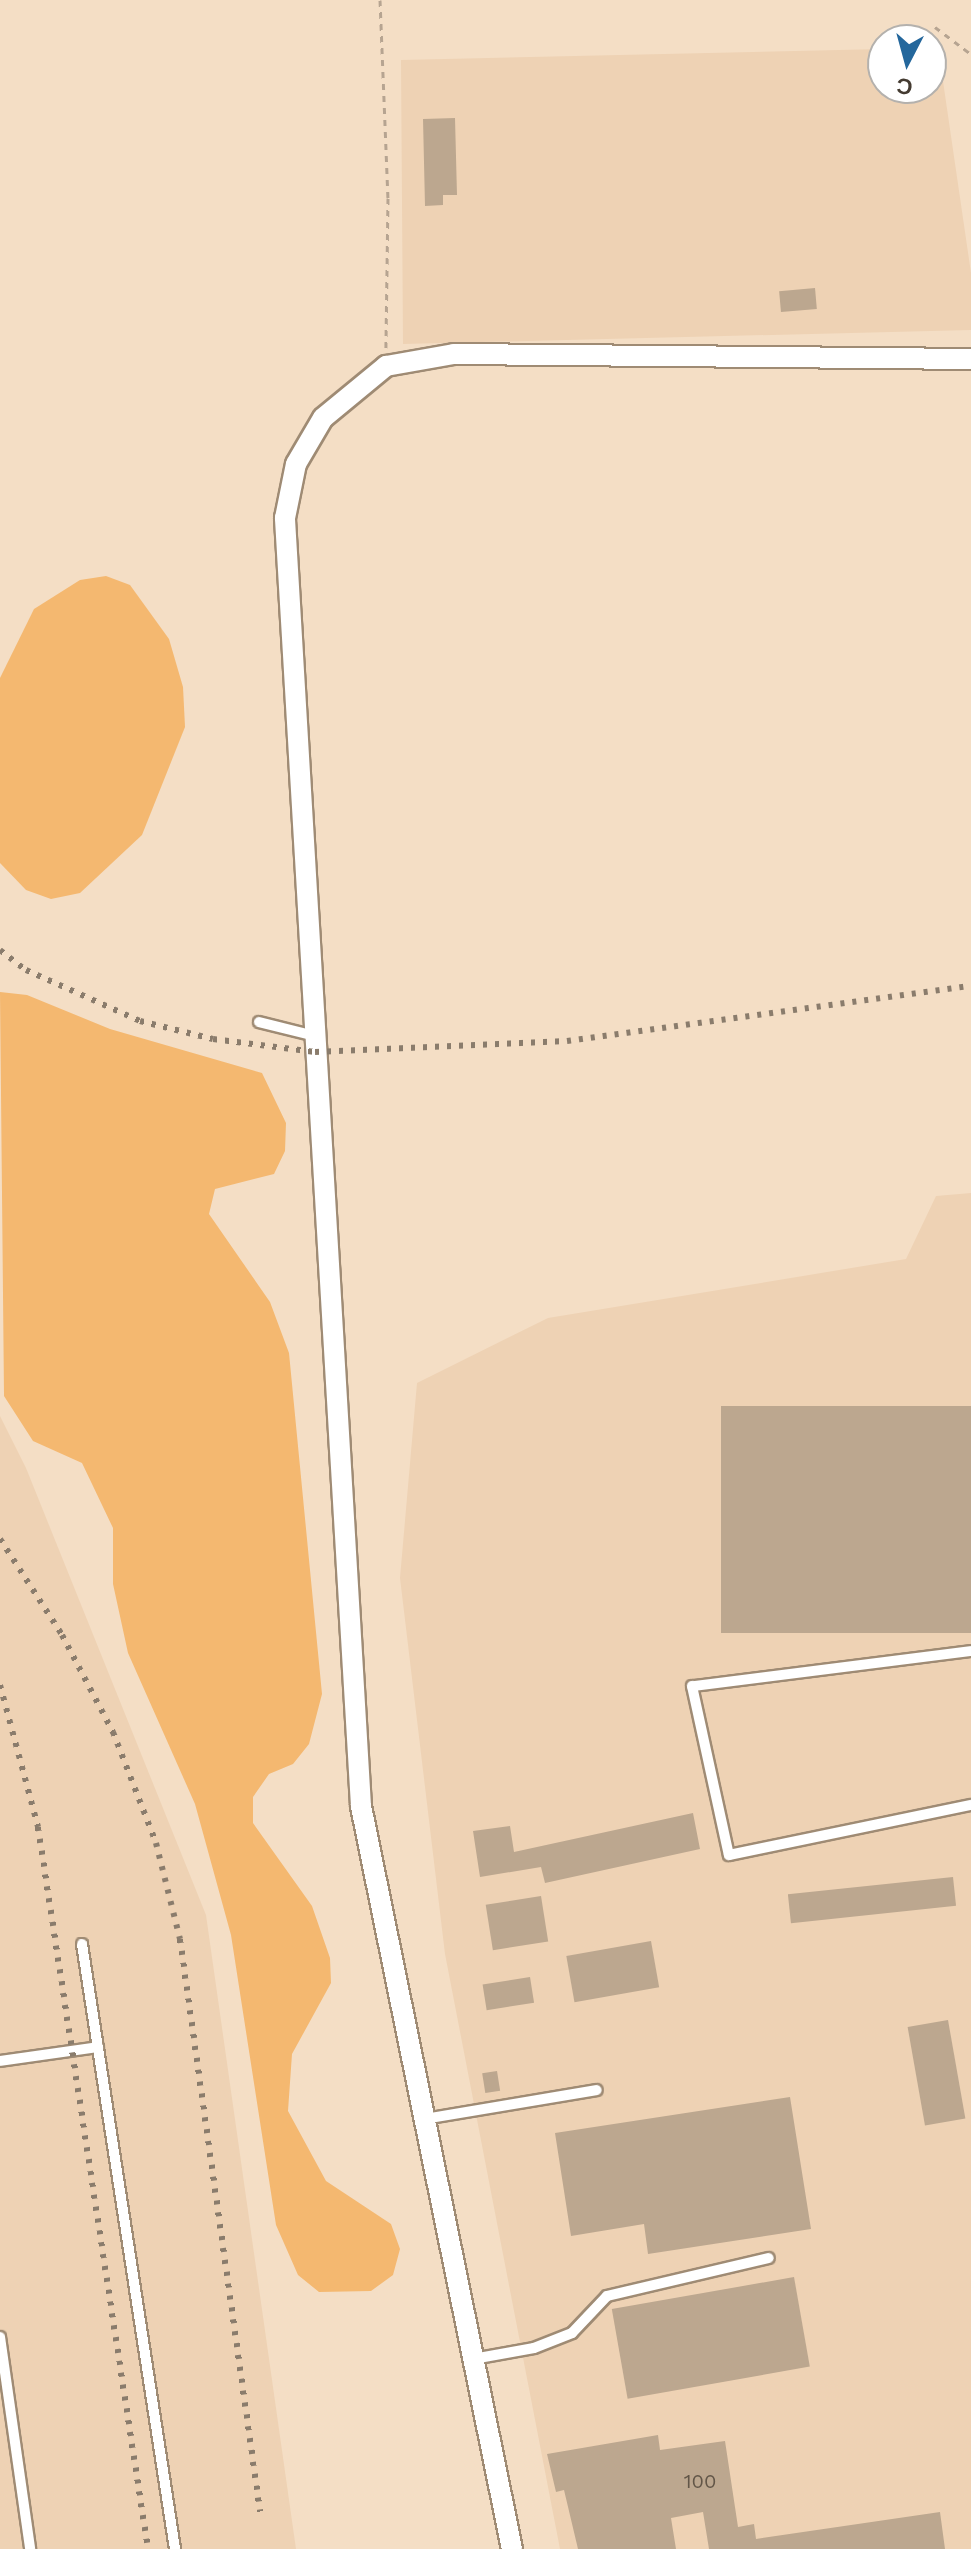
<!DOCTYPE html>
<meta charset="utf-8">
<style>
body{margin:0}
#map{position:relative;width:971px;height:2549px;overflow:hidden;background:#f4dec5;font-family:"Work Sans",sans-serif}
div>[style]{position:absolute}
.built>*{inset:0;background:#eed2b4}
.green>*{inset:0;background:#f4b870}
.building>*{inset:0;background:#bca78f;transform-origin:0 0}
.path>*{height:3px;margin-top:-1.5px;transform-origin:0;background:repeating-linear-gradient(90deg,#b6a491 0 6px,transparent 0 12px)}
.roads{filter:drop-shadow(2px 0 #9f8b74) drop-shadow(-2px 0 #9f8b74) drop-shadow(0 2px #9f8b74) drop-shadow(0 -2px #9f8b74)}
.service>*{height:10px;margin:-5px;padding:0 5px;transform-origin:5px;border-radius:5px;background:#fff}
.minor>*{height:20px;margin:-10px;padding:0 10px;transform-origin:10px;border-radius:10px;background:#fff}
.rail>*{height:6px;margin-top:-3px;transform-origin:0;background:repeating-linear-gradient(90deg,#8a7c6c 0 4px,transparent 0 12px)}
span{translate:-50% -50%;white-space:nowrap;text-align:center;line-height:1.15;-webkit-text-stroke:7px #fff;paint-order:stroke}
.number-label{font-size:20px;color:#625648}
.number-label span{-webkit-text-stroke-width:0}
.north{position:absolute;left:867px;top:24px;width:80px;height:80px;box-sizing:border-box;background:#fff;border:2px solid #b4b1ad;border-radius:50%;rotate:186deg;font-size:22px;font-weight:700;line-height:32px;text-align:center;color:#443b31}
.north::after{content:'';display:block;margin:auto;width:28px;height:36px;background:#24679c;clip-path:polygon(50% 0,100% 100%,50% 72%,0 100%)}
</style>
<div id="map">
<div class="built">
<i style="clip-path:polygon(938px 47px,971px 273px,971px 330px,403px 344px,401px 60px,883px 49px,883px 88px,931px 88px,931px 48px)"></i>
<i style="clip-path:polygon(971px 1193px,971px 2549px,560px 2549px,445px 1954px,400px 1578px,417px 1383px,548px 1318px,906px 1259px,936px 1196px)"></i>
<i style="clip-path:polygon(0 1416px,26px 1468px,206px 1915px,296px 2549px,0 2549px)"></i>
</div>
<div class="green">
<i style="clip-path:polygon(106px 576px,130px 585px,169px 639px,183px 687px,185px 727px,142px 835px,80px 893px,51px 899px,26px 890px,0 863px,0 678px,34px 609px,80px 580px)"></i>
<i style="clip-path:polygon(0 992px,27px 995px,110px 1029px,262px 1073px,286px 1123px,285px 1151px,274px 1174px,215px 1189px,209px 1214px,270px 1302px,289px 1353px,322px 1694px,309px 1744px,293px 1764px,269px 1774px,253px 1797px,253px 1823px,312px 1906px,330px 1958px,331px 1983px,292px 2054px,288px 2111px,326px 2181px,391px 2224px,400px 2249px,393px 2275px,371px 2291px,319px 2292px,298px 2275px,276px 2225px,231px 1935px,195px 1804px,128px 1653px,113px 1584px,113px 1528px,82px 1463px,33px 1441px,4px 1396px)"></i>
</div>
<div class="building">
<i style="clip-path:polygon(455px 118px,457px 195px,443px 195px,443px 205px,425px 206px,423px 119px)"></i>
<i style="left:815px;top:288px;width:21px;height:36px;rotate:85deg"></i>
<i style="left:971px;top:1406px;width:227px;height:250px;rotate:90deg"></i>
<i style="clip-path:polygon(693px 1813px,700px 1849px,545px 1883px,541px 1867px,480px 1877px,473px 1831px,510px 1826px,514px 1852px)"></i>
<i style="left:953px;top:1877px;width:29px;height:166px;rotate:84deg"></i>
<i style="left:541px;top:1896px;width:46px;height:56px;rotate:81deg"></i>
<i style="left:651px;top:1941px;width:47px;height:86px;rotate:80deg"></i>
<i style="left:530px;top:1977px;width:26px;height:48px;rotate:81deg"></i>
<i style="left:948px;top:2020px;width:100px;height:41px;rotate:80deg"></i>
<i style="left:497px;top:2071px;width:20px;height:15px;rotate:81deg"></i>
<i style="clip-path:polygon(790px 2097px,811px 2229px,648px 2254px,644px 2224px,571px 2236px,555px 2133px)"></i>
<i style="left:794px;top:2277px;width:91px;height:185px;rotate:80deg"></i>
<i style="clip-path:polygon(658px 2435px,660px 2450px,725px 2441px,738px 2527px,754px 2524px,756px 2539px,940px 2512px,945px 2549px,709px 2549px,703px 2512px,671px 2518px,676px 2549px,578px 2549px,564px 2490px,556px 2492px,547px 2454px)"></i>
</div>
<div class="path">
<i style="left:380px;top:0;width:198px;rotate:87.7deg"></i>
<i style="left:388px;top:198px;width:150px;rotate:90.8deg"></i>
<i style="left:935px;top:27px;width:45px;rotate:36.9deg"></i>
</div>
<div class="roads">
<div class="service">
<i style="left:259px;top:1022px;width:58px;rotate:14deg"></i>
<i style="left:971px;top:1651px;width:281px;rotate:172.8deg"></i>
<i style="left:692px;top:1686px;width:173px;rotate:77.7deg"></i>
<i style="left:729px;top:1855px;width:247px;rotate:-11.7deg"></i>
<i style="left:82px;top:1944px;width:612px;rotate:81.26deg"></i>
<i style="left:0;top:2061px;width:99px;rotate:-8.1deg"></i>
<i style="left:424px;top:2119px;width:175px;rotate:-9.5deg"></i>
<i style="left:0;top:2337px;width:214px;rotate:81.9deg"></i>
<i style="left:473px;top:2359px;width:62px;rotate:-10.2deg"></i>
<i style="left:534px;top:2348px;width:41px;rotate:-21.5deg"></i>
<i style="left:572px;top:2333px;width:51px;rotate:-46.6deg"></i>
<i style="left:607px;top:2296px;width:166px;rotate:-13.2deg"></i>
</div>
<div class="minor">
<i style="left:512px;top:2549px;width:758px;rotate:-101.49deg"></i>
<i style="left:361px;top:1806px;width:1290px;rotate:-93.38deg"></i>
<i style="left:285px;top:518px;width:55px;rotate:-78.5deg"></i>
<i style="left:296px;top:464px;width:53px;rotate:-59.6deg"></i>
<i style="left:323px;top:418px;width:82px;rotate:-39.5deg"></i>
<i style="left:386px;top:366px;width:69px;rotate:-10deg"></i>
<i style="left:454px;top:354px;width:517px;rotate:0.55deg"></i>
</div>
</div>
<div class="rail">
<i style="left:0;top:950px;width:33px;rotate:38deg"></i>
<i style="left:26px;top:970px;width:125px;rotate:24.1deg"></i>
<i style="left:140px;top:1021px;width:75px;rotate:13.9deg"></i>
<i style="left:213px;top:1039px;width:103px;rotate:7.3deg"></i>
<i style="left:315px;top:1052px;width:252px;rotate:-2.5deg"></i>
<i style="left:567px;top:1041px;width:408px;rotate:-7.8deg"></i>
<i style="left:0;top:1539px;width:114px;rotate:57.1deg"></i>
<i style="left:62px;top:1635px;width:110px;rotate:62.3deg"></i>
<i style="left:113px;top:1732px;width:119px;rotate:68.8deg"></i>
<i style="left:156px;top:1843px;width:99px;rotate:76deg"></i>
<i style="left:180px;top:1939px;width:578px;rotate:82.04deg"></i>
<i style="left:0;top:1685px;width:147px;rotate:75deg"></i>
<i style="left:38px;top:1827px;width:730px;rotate:81.34deg"></i>
</div>
<div class="number-label">
<span style="left:700px;top:2481px">100</span>
</div>
<div class="north">С</div>
</div>
